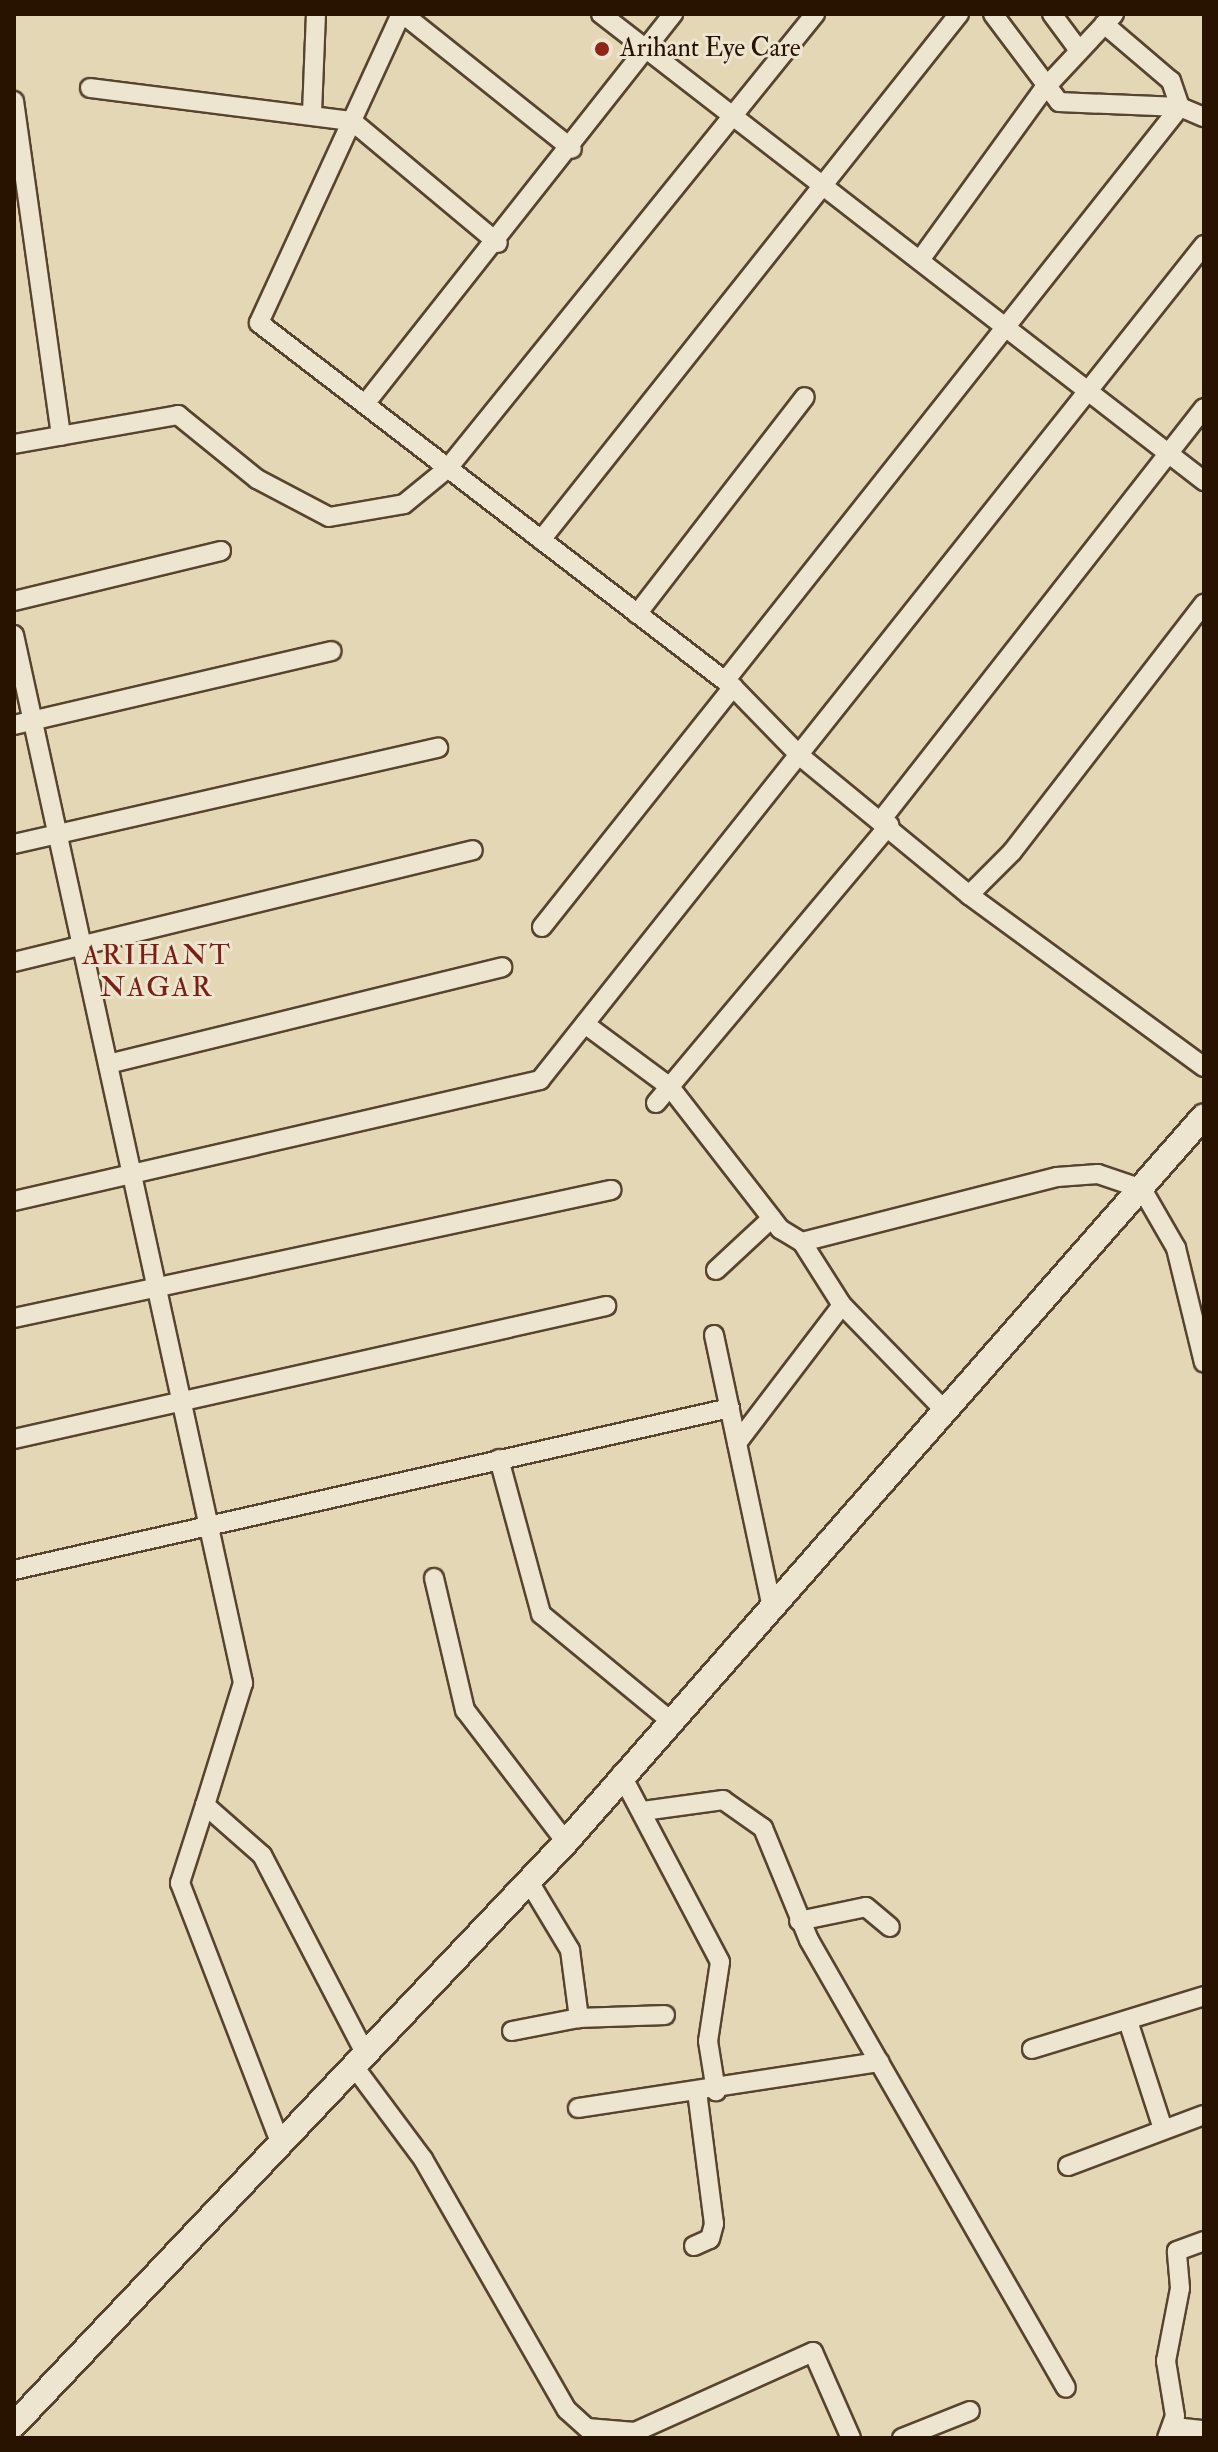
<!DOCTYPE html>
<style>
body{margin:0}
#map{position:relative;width:1218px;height:2452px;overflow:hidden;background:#e4d7b6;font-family:"IM FELL Double Pica",serif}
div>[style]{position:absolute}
.roads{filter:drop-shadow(2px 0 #57442e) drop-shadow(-2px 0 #57442e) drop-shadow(0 2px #57442e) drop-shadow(0 -2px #57442e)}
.minor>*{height:18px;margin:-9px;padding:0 9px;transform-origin:9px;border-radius:9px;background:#ede5d0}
.tertiary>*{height:24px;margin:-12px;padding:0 12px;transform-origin:12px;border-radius:12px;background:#ede5d0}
.dots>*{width:22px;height:22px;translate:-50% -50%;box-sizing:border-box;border:4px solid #ede5d0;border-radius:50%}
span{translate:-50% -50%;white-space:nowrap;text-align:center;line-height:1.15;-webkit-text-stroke:6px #ede5d0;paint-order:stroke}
.poi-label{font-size:26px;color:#281300}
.left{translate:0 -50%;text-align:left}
.neighbourhood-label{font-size:28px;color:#7a1f14;letter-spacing:2px}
.frame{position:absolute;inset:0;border:16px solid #281300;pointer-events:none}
</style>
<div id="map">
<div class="roads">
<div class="minor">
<i style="left:401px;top:14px;width:340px;rotate:114.7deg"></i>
<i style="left:259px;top:323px;width:598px;rotate:37.52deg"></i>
<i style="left:733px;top:687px;width:96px;rotate:45.8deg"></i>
<i style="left:800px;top:756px;width:219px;rotate:39.4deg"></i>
<i style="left:969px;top:895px;width:291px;rotate:36.2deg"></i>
<i style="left:403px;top:14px;width:216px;rotate:38.6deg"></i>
<i style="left:601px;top:14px;width:763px;rotate:37.76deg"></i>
<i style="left:993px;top:14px;width:110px;rotate:53.1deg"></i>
<i style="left:1059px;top:102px;width:121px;rotate:2.4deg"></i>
<i style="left:1180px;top:107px;width:26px;rotate:23deg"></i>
<i style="left:1052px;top:14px;width:44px;rotate:53.4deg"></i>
<i style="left:90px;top:88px;width:264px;rotate:7.2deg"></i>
<i style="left:352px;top:121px;width:190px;rotate:39.9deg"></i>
<i style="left:14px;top:101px;width:338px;rotate:82deg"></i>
<i style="left:312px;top:113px;width:99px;rotate:-87.7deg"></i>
<i style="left:920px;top:260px;width:210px;rotate:-54.1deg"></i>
<i style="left:1043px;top:90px;width:104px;rotate:-46.9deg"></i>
<i style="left:365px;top:404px;width:497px;rotate:-51.7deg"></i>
<i style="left:14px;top:444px;width:167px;rotate:-10deg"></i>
<i style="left:178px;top:415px;width:102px;rotate:39deg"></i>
<i style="left:257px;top:479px;width:81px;rotate:27.8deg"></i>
<i style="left:329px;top:517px;width:76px;rotate:-9.8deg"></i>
<i style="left:404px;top:504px;width:57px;rotate:-39.3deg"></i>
<i style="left:448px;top:468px;width:584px;rotate:-51.05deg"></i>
<i style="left:541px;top:540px;width:672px;rotate:-51.53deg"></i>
<i style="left:14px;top:601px;width:213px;rotate:-13.6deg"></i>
<i style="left:637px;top:614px;width:274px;rotate:-52.3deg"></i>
<i style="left:14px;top:635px;width:1073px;rotate:77.67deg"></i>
<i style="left:243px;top:1683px;width:128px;rotate:107.3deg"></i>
<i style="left:205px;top:1805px;width:76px;rotate:41.3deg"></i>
<i style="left:262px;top:1855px;width:225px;rotate:62.5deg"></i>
<i style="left:725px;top:681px;width:732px;rotate:-51.6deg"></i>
<i style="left:1180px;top:107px;width:28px;rotate:-109deg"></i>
<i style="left:1171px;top:81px;width:88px;rotate:-139.6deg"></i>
<i style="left:14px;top:725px;width:326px;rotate:-13.1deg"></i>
<i style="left:882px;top:819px;width:522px;rotate:-51.92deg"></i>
<i style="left:14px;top:844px;width:435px;rotate:-12.8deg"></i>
<i style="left:969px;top:895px;width:61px;rotate:-45deg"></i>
<i style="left:1012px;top:852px;width:314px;rotate:-52.3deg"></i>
<i style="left:542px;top:927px;width:307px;rotate:-51.5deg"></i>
<i style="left:14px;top:962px;width:472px;rotate:-13.7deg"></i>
<i style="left:585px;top:1024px;width:106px;rotate:36.5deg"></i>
<i style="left:670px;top:1087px;width:180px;rotate:52.2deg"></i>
<i style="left:780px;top:1229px;width:26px;rotate:31deg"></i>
<i style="left:802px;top:1242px;width:75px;rotate:57.6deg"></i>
<i style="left:842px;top:1305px;width:148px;rotate:45.8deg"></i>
<i style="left:108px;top:1064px;width:406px;rotate:-13.8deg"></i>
<i style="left:656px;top:1103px;width:363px;rotate:-50deg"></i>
<i style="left:14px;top:1201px;width:540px;rotate:-12.95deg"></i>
<i style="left:540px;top:1080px;width:1067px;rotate:-51.51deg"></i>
<i style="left:802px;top:1242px;width:263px;rotate:-14.3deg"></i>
<i style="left:1057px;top:1177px;width:41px;rotate:-4.2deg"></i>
<i style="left:1098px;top:1174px;width:46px;rotate:18.8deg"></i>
<i style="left:1142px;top:1189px;width:68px;rotate:60deg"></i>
<i style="left:1176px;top:1248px;width:118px;rotate:76.3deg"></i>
<i style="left:716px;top:1270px;width:76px;rotate:-42.9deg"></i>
<i style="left:14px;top:1318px;width:611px;rotate:-12.1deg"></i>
<i style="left:714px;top:1335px;width:280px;rotate:78deg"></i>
<i style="left:14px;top:1439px;width:607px;rotate:-12.66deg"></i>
<i style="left:737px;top:1443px;width:173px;rotate:-52.7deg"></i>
<i style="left:499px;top:1459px;width:161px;rotate:74.8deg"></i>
<i style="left:541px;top:1614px;width:168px;rotate:39.5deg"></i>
<i style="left:14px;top:1570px;width:734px;rotate:-12.75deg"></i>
<i style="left:434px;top:1578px;width:136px;rotate:76.8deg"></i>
<i style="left:465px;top:1710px;width:166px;rotate:52.6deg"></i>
<i style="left:621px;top:1774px;width:212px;rotate:62.2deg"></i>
<i style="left:720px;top:1962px;width:80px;rotate:98.6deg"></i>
<i style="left:708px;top:2041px;width:51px;rotate:80.9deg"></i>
<i style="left:205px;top:1805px;width:82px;rotate:107.8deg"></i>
<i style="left:180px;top:1883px;width:274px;rotate:68.9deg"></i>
<i style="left:643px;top:1811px;width:81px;rotate:-7.8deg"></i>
<i style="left:723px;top:1800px;width:49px;rotate:35deg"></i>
<i style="left:763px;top:1828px;width:121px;rotate:67.7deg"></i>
<i style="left:809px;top:1940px;width:516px;rotate:60.16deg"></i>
<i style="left:528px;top:1880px;width:82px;rotate:59deg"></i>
<i style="left:570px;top:1950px;width:69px;rotate:82.5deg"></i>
<i style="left:799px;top:1921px;width:68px;rotate:-11.8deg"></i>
<i style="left:866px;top:1907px;width:31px;rotate:40deg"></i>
<i style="left:1128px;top:2021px;width:114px;rotate:72deg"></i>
<i style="left:512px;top:2031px;width:68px;rotate:-11deg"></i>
<i style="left:579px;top:2018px;width:86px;rotate:-2deg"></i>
<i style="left:1032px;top:2049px;width:180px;rotate:-17.1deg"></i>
<i style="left:353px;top:2065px;width:117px;rotate:53.3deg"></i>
<i style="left:423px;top:2159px;width:289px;rotate:60.2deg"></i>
<i style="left:567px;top:2410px;width:27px;rotate:42deg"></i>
<i style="left:587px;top:2428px;width:48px;rotate:4.8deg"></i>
<i style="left:635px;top:2432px;width:195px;rotate:-24.2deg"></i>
<i style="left:813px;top:2352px;width:94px;rotate:66.2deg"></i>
<i style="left:578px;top:2108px;width:305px;rotate:-8.7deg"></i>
<i style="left:1068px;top:2166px;width:145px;rotate:-20.6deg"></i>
<i style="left:694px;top:2246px;width:17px;rotate:-24deg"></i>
<i style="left:710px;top:2239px;width:16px;rotate:-75deg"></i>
<i style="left:714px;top:2224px;width:133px;rotate:-97.3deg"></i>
<i style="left:1174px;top:2427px;width:30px;rotate:6deg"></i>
<i style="left:902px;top:2438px;width:73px;rotate:-21.7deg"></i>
<i style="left:1167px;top:2438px;width:23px;rotate:-70deg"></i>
<i style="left:1175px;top:2416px;width:56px;rotate:-99.3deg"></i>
<i style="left:1166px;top:2361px;width:74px;rotate:-79.1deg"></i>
<i style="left:1180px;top:2288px;width:37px;rotate:-95deg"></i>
<i style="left:1177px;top:2251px;width:29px;rotate:-20deg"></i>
</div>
<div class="tertiary">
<i style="left:14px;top:2425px;width:803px;rotate:-46.56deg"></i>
<i style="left:566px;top:1842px;width:966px;rotate:-48.69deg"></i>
</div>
</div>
<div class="dots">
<i style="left:602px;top:49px;background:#8f2418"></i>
</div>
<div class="poi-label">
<span class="left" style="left:620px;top:49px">Arihant Eye Care</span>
</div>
<div class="neighbourhood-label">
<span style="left:157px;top:972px">ARIHANT<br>NAGAR</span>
</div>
<div class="frame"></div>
</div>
